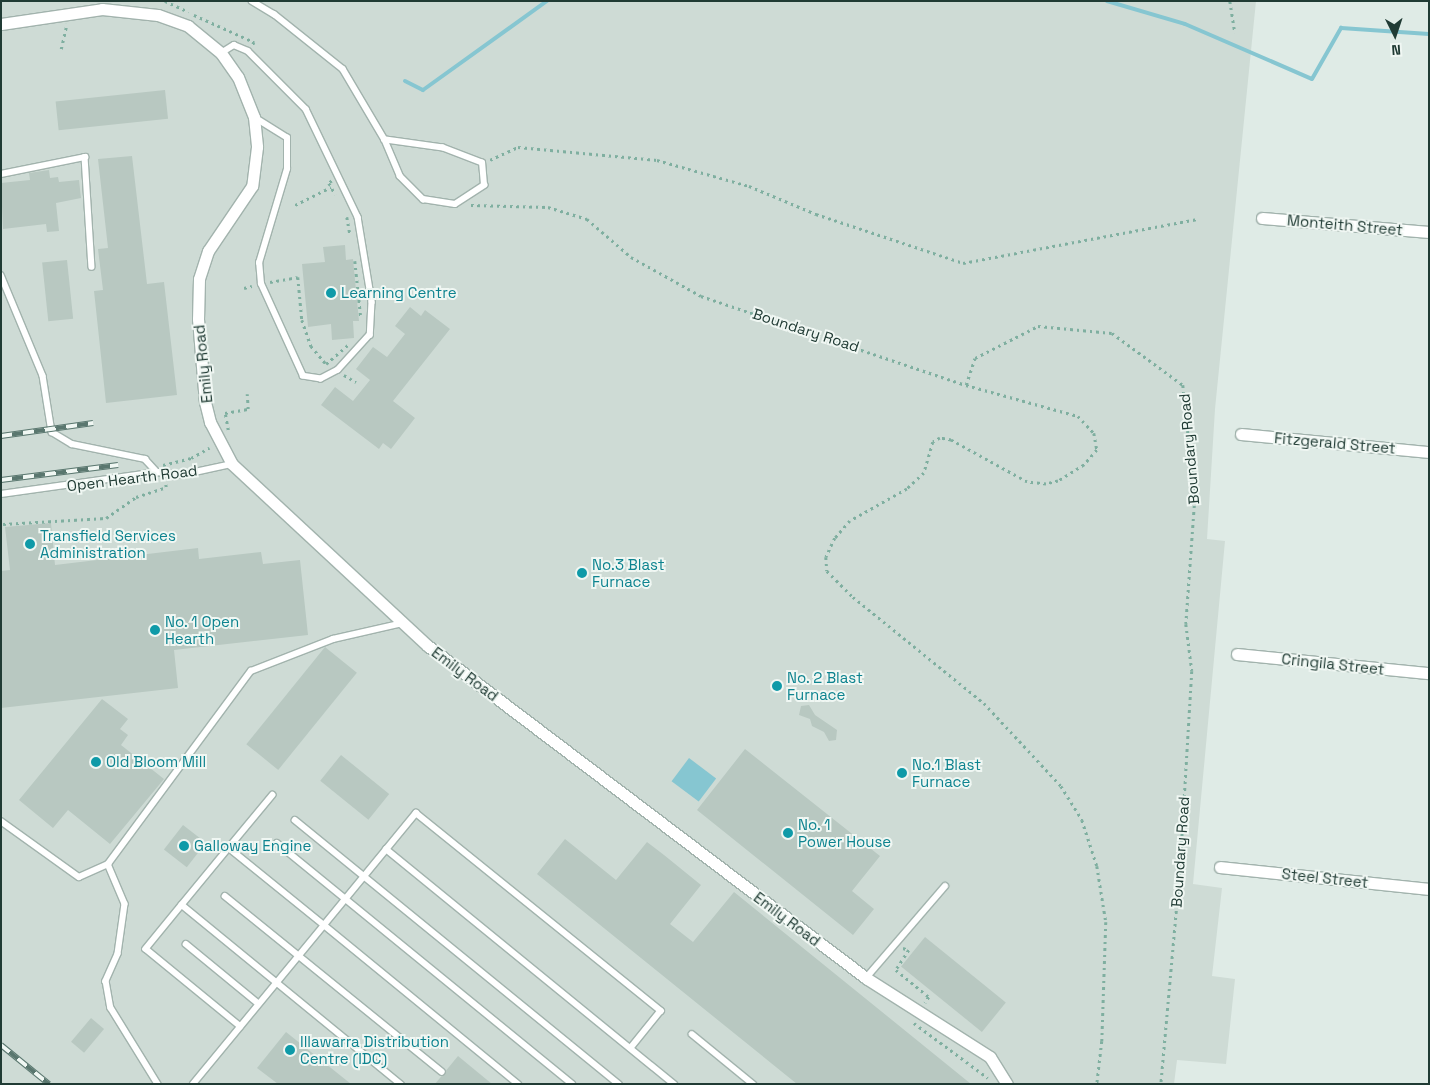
<!DOCTYPE html>
<style>
body{margin:0}
#map{position:relative;width:1430px;height:1085px;overflow:hidden;background:#dfebe6;font-family:"Space Grotesk",sans-serif}
div>[style]{position:absolute}
.built>*{inset:0;background:#cedbd5}
.water>*{inset:0;background:#86c6d1;transform-origin:0 0}
.stream>*{height:4px;margin:-2px;padding:0 2px;transform-origin:2px;border-radius:2px;background:#86c6d1}
.building>*{inset:0;background:#b8c8c1;transform-origin:0 0}
.path>*{height:2.5px;margin-top:-1.25px;transform-origin:0;background:repeating-linear-gradient(90deg,#7fafa0 0 2.5px,transparent 0 6.5px)}
.roads{filter:drop-shadow(1px 0 #a2b3ad) drop-shadow(-1px 0 #a2b3ad) drop-shadow(0 1px #a2b3ad) drop-shadow(0 -1px #a2b3ad)}
.service>*{height:5.5px;margin:-2.75px;padding:0 2.75px;transform-origin:2.75px;border-radius:2.75px;background:#fff}
.minor>*{height:11px;margin:-5.5px;padding:0 5.5px;transform-origin:5.5px;border-radius:5.5px;background:#fff}
.rail>*{height:5.5px;margin-top:-2.75px;transform-origin:0;background:repeating-linear-gradient(90deg,#f0f7f3 0 11px,#5a776f 0 22px);box-sizing:border-box;border-block:1px solid #5a776f}
.dots>*{width:14px;height:14px;translate:-50% -50%;box-sizing:border-box;border:2px solid #f0f7f3;border-radius:50%}
span{translate:-50% -50%;white-space:nowrap;text-align:center;line-height:1.15;-webkit-text-stroke:4px #f0f7f3;paint-order:stroke}
.street-label{font-size:15px;color:#203b34}
.culture-label{font-size:15px;color:#0d838f}
.left{translate:0 -50%;text-align:left}
.frame{position:absolute;inset:0;border:2px solid #203b34;pointer-events:none}
.north{position:absolute;left:1370px;top:10px;width:50px;height:50px;-webkit-text-stroke:4px #f0f7f3;paint-order:stroke;rotate:176deg;font-size:14px;font-weight:700;line-height:20px;text-align:center;color:#203b34}
.north::after{content:'';display:block;margin:auto;width:18px;height:22px;background:#203b34;clip-path:polygon(50% 0,100% 100%,50% 72%,0 100%)}
</style>
<div id="map">
<div class="built">
<i style="clip-path:polygon(1px 1px,1256px 1px,1215px 409px,1207px 539px,1225px 541px,1193px 884px,1222px 888px,1212px 976px,1235px 979px,1226px 1064px,1177px 1060px,1174px 1084px,1px 1084px)"></i>
</div>
<div class="water">
<i style="left:689px;top:758px;width:34px;height:29px;rotate:37deg"></i>
</div>
<div class="stream">
<i style="left:1107px;top:1px;width:81px;rotate:16.4deg"></i>
<i style="left:1185px;top:24px;width:138px;rotate:23.4deg"></i>
<i style="left:1312px;top:79px;width:59px;rotate:-60.4deg"></i>
<i style="left:1341px;top:28px;width:88px;rotate:3.9deg"></i>
<i style="left:405px;top:81px;width:20px;rotate:27deg"></i>
<i style="left:423px;top:90px;width:153px;rotate:-35.7deg"></i>
</div>
<div class="building">
<i style="left:165px;top:90px;width:29px;height:110px;rotate:84deg"></i>
<i style="clip-path:polygon(132px 156px,147px 284px,164px 282px,177px 395px,106px 403px,94px 291px,103px 290px,98px 249px,108px 248px,98px 159px)"></i>
<i style="clip-path:polygon(49px 170px,50px 178px,58px 177px,59px 182px,79px 180px,81px 198px,56px 203px,59px 231px,47px 232px,46px 224px,3px 229px,1px 183px,30px 180px,29px 173px)"></i>
<i style="clip-path:polygon(345px 245px,346px 260px,353px 259px,359px 321px,353px 321px,354px 338px,332px 340px,331px 324px,308px 327px,302px 264px,325px 262px,323px 247px)"></i>
<i style="left:67px;top:260px;width:59px;height:25px;rotate:84deg"></i>
<i style="clip-path:polygon(410px 307px,421px 316px,425px 310px,450px 329px,393px 401px,415px 418px,391px 449px,383px 443px,379px 449px,321px 405px,335px 387px,353px 401px,370px 380px,356px 369px,373px 347px,387px 357px,405px 334px,395px 326px)"></i>
<i style="clip-path:polygon(51px 523px,55px 565px,198px 548px,199px 559px,261px 552px,263px 564px,300px 560px,308px 635px,174px 650px,178px 688px,1px 708px,1px 571px,10px 570px,5px 527px)"></i>
<i style="left:325px;top:647px;width:41px;height:125px;rotate:39deg"></i>
<i style="clip-path:polygon(102px 699px,128px 719px,120px 729px,128px 735px,121px 745px,164px 779px,110px 844px,68px 810px,53px 828px,19px 800px)"></i>
<i style="clip-path:polygon(809px 705px,815px 715px,837px 730px,836px 740px,829px 741px,824px 732px,812px 726px,810px 719px,799px 715px,801px 706px)"></i>
<i style="clip-path:polygon(745px 749px,880px 856px,852px 891px,874px 909px,853px 935px,697px 810px)"></i>
<i style="left:341px;top:755px;width:62px;height:33px;rotate:39deg"></i>
<i style="left:183px;top:825px;width:29px;height:31px;rotate:38deg"></i>
<i style="clip-path:polygon(565px 839px,616px 880px,647px 842px,664px 855px,701px 885px,670px 924px,693px 942px,734px 892px,971px 1084px,797px 1084px,537px 874px)"></i>
<i style="left:925px;top:937px;width:104px;height:38px;rotate:39deg"></i>
<i style="left:91px;top:1018px;width:17px;height:31px;rotate:40deg"></i>
<i style="clip-path:polygon(286px 1032px,351px 1084px,278px 1084px,257px 1068px)"></i>
<i style="clip-path:polygon(458px 1056px,492px 1084px,435px 1084px)"></i>
</div>
<div class="path">
<i style="left:165px;top:1px;width:26px;rotate:25deg"></i>
<i style="left:1230px;top:1px;width:32px;rotate:81deg"></i>
<i style="left:194px;top:15px;width:66px;rotate:24.2deg"></i>
<i style="left:254px;top:42px;width:3px;rotate:108deg"></i>
<i style="left:61px;top:49px;width:26px;rotate:-77deg"></i>
<i style="left:490px;top:160px;width:31px;rotate:-25deg"></i>
<i style="left:518px;top:147px;width:140px;rotate:5.3deg"></i>
<i style="left:657px;top:160px;width:96px;rotate:15.8deg"></i>
<i style="left:749px;top:186px;width:73px;rotate:22.7deg"></i>
<i style="left:816px;top:214px;width:155px;rotate:18.4deg"></i>
<i style="left:963px;top:263px;width:240px;rotate:-10.6deg"></i>
<i style="left:332px;top:181px;width:4px;rotate:146deg"></i>
<i style="left:329px;top:183px;width:13px;rotate:61deg"></i>
<i style="left:295px;top:205px;width:40px;rotate:-26.6deg"></i>
<i style="left:471px;top:205px;width:77px;rotate:1.5deg"></i>
<i style="left:548px;top:207px;width:41px;rotate:17.1deg"></i>
<i style="left:587px;top:219px;width:58px;rotate:40.8deg"></i>
<i style="left:631px;top:257px;width:80px;rotate:29.1deg"></i>
<i style="left:701px;top:296px;width:280px;rotate:18.6deg"></i>
<i style="left:966px;top:385px;width:28px;rotate:-72deg"></i>
<i style="left:975px;top:358px;width:71px;rotate:-26.9deg"></i>
<i style="left:1038px;top:326px;width:74px;rotate:5.4deg"></i>
<i style="left:1112px;top:333px;width:88px;rotate:36.2deg"></i>
<i style="left:1183px;top:385px;width:115px;rotate:84deg"></i>
<i style="left:1195px;top:499px;width:125px;rotate:94.1deg"></i>
<i style="left:1186px;top:624px;width:47px;rotate:82.7deg"></i>
<i style="left:1192px;top:671px;width:201px;rotate:93.4deg"></i>
<i style="left:1180px;top:872px;width:213px;rotate:95.1deg"></i>
<i style="left:347px;top:217px;width:17px;rotate:80deg"></i>
<i style="left:355px;top:261px;width:57px;rotate:84deg"></i>
<i style="left:270px;top:282px;width:28px;rotate:-10deg"></i>
<i style="left:298px;top:277px;width:43px;rotate:84.7deg"></i>
<i style="left:302px;top:320px;width:28px;rotate:71deg"></i>
<i style="left:311px;top:346px;width:23px;rotate:50deg"></i>
<i style="left:326px;top:364px;width:29px;rotate:-41deg"></i>
<i style="left:244px;top:288px;width:8px;rotate:-14deg"></i>
<i style="left:344px;top:375px;width:14px;rotate:30deg"></i>
<i style="left:966px;top:385px;width:116px;rotate:15.5deg"></i>
<i style="left:1078px;top:416px;width:23px;rotate:47deg"></i>
<i style="left:1094px;top:433px;width:17px;rotate:80deg"></i>
<i style="left:1097px;top:450px;width:20px;rotate:131deg"></i>
<i style="left:1084px;top:465px;width:31px;rotate:148deg"></i>
<i style="left:1058px;top:481px;width:12px;rotate:166deg"></i>
<i style="left:1046px;top:484px;width:19px;rotate:-174deg"></i>
<i style="left:1027px;top:482px;width:87px;rotate:-151.1deg"></i>
<i style="left:951px;top:440px;width:11px;rotate:-170deg"></i>
<i style="left:940px;top:438px;width:8px;rotate:150deg"></i>
<i style="left:933px;top:442px;width:32px;rotate:106deg"></i>
<i style="left:924px;top:473px;width:23px;rotate:137deg"></i>
<i style="left:907px;top:489px;width:65px;rotate:150.7deg"></i>
<i style="left:850px;top:521px;width:23px;rotate:131deg"></i>
<i style="left:835px;top:538px;width:21px;rotate:115deg"></i>
<i style="left:826px;top:557px;width:14px;rotate:86deg"></i>
<i style="left:827px;top:571px;width:37px;rotate:45deg"></i>
<i style="left:853px;top:597px;width:169px;rotate:39deg"></i>
<i style="left:984px;top:703px;width:113px;rotate:47.1deg"></i>
<i style="left:1061px;top:786px;width:40px;rotate:58deg"></i>
<i style="left:1082px;top:820px;width:48px;rotate:71.9deg"></i>
<i style="left:1097px;top:866px;width:57px;rotate:80.9deg"></i>
<i style="left:1106px;top:922px;width:119px;rotate:91.9deg"></i>
<i style="left:1102px;top:1041px;width:43px;rotate:96.6deg"></i>
<i style="left:228px;top:430px;width:17px;rotate:-100deg"></i>
<i style="left:225px;top:413px;width:23px;rotate:-10deg"></i>
<i style="left:248px;top:409px;width:15px;rotate:-94deg"></i>
<i style="left:163px;top:465px;width:29px;rotate:-14deg"></i>
<i style="left:191px;top:458px;width:21px;rotate:-29deg"></i>
<i style="left:3px;top:524px;width:103px;rotate:-3.3deg"></i>
<i style="left:106px;top:518px;width:37px;rotate:-35deg"></i>
<i style="left:136px;top:497px;width:32px;rotate:-18deg"></i>
<i style="left:166px;top:487px;width:5px;rotate:-101deg"></i>
<i style="left:903px;top:948px;width:6px;rotate:18deg"></i>
<i style="left:909px;top:950px;width:24px;rotate:123deg"></i>
<i style="left:896px;top:970px;width:43px;rotate:39.3deg"></i>
<i style="left:929px;top:997px;width:7px;rotate:124deg"></i>
<i style="left:914px;top:1023px;width:92px;rotate:36.6deg"></i>
</div>
<div class="roads">
<div class="service">
<i style="left:252px;top:1px;width:26px;rotate:31deg"></i>
<i style="left:274px;top:14px;width:88px;rotate:38.6deg"></i>
<i style="left:343px;top:69px;width:82px;rotate:59.4deg"></i>
<i style="left:385px;top:140px;width:39px;rotate:67deg"></i>
<i style="left:400px;top:176px;width:33px;rotate:45deg"></i>
<i style="left:423px;top:199px;width:32px;rotate:9deg"></i>
<i style="left:455px;top:204px;width:35px;rotate:-33deg"></i>
<i style="left:484px;top:185px;width:22px;rotate:-95deg"></i>
<i style="left:482px;top:163px;width:42px;rotate:-159deg"></i>
<i style="left:443px;top:148px;width:59px;rotate:-172.1deg"></i>
<i style="left:221px;top:53px;width:15px;rotate:-32deg"></i>
<i style="left:234px;top:45px;width:15px;rotate:23deg"></i>
<i style="left:248px;top:51px;width:82px;rotate:45deg"></i>
<i style="left:306px;top:109px;width:120px;rotate:64.3deg"></i>
<i style="left:358px;top:217px;width:86px;rotate:80.6deg"></i>
<i style="left:372px;top:302px;width:33px;rotate:93deg"></i>
<i style="left:370px;top:335px;width:47px;rotate:132.4deg"></i>
<i style="left:338px;top:370px;width:19px;rotate:152deg"></i>
<i style="left:321px;top:379px;width:18px;rotate:-171deg"></i>
<i style="left:303px;top:376px;width:101px;rotate:-114.5deg"></i>
<i style="left:261px;top:284px;width:21px;rotate:-95deg"></i>
<i style="left:259px;top:263px;width:98px;rotate:-73.4deg"></i>
<i style="left:287px;top:169px;width:31px;rotate:-90deg"></i>
<i style="left:287px;top:138px;width:39px;rotate:-148deg"></i>
<i style="left:1px;top:174px;width:86px;rotate:-11.4deg"></i>
<i style="left:85px;top:157px;width:110px;rotate:86.4deg"></i>
<i style="left:1px;top:275px;width:109px;rotate:67.4deg"></i>
<i style="left:43px;top:376px;width:57px;rotate:80.9deg"></i>
<i style="left:52px;top:432px;width:23px;rotate:31deg"></i>
<i style="left:72px;top:444px;width:75px;rotate:11.6deg"></i>
<i style="left:145px;top:459px;width:18px;rotate:47deg"></i>
<i style="left:1px;top:494px;width:158px;rotate:-8deg"></i>
<i style="left:157px;top:472px;width:24px;rotate:7deg"></i>
<i style="left:181px;top:475px;width:52px;rotate:-12.2deg"></i>
<i style="left:273px;top:795px;width:69px;rotate:129.7deg"></i>
<i style="left:229px;top:848px;width:122px;rotate:39deg"></i>
<i style="left:324px;top:925px;width:145px;rotate:-50.6deg"></i>
<i style="left:416px;top:813px;width:315px;rotate:38.9deg"></i>
<i style="left:661px;top:1011px;width:48px;rotate:129deg"></i>
<i style="left:295px;top:820px;width:418px;rotate:39.2deg"></i>
<i style="left:1px;top:821px;width:96px;rotate:35.7deg"></i>
<i style="left:79px;top:877px;width:32px;rotate:-24deg"></i>
<i style="left:108px;top:864px;width:240px;rotate:-53.5deg"></i>
<i style="left:251px;top:671px;width:88px;rotate:-21.3deg"></i>
<i style="left:333px;top:639px;width:72px;rotate:-12.9deg"></i>
<i style="left:277px;top:843px;width:381px;rotate:39.2deg"></i>
<i style="left:229px;top:848px;width:74px;rotate:129.5deg"></i>
<i style="left:182px;top:905px;width:283px;rotate:39.3deg"></i>
<i style="left:386px;top:849px;width:372px;rotate:39.2deg"></i>
<i style="left:108px;top:864px;width:43px;rotate:67deg"></i>
<i style="left:125px;top:904px;width:50px;rotate:98deg"></i>
<i style="left:118px;top:954px;width:30px;rotate:114deg"></i>
<i style="left:106px;top:981px;width:27px;rotate:80deg"></i>
<i style="left:111px;top:1008px;width:89px;rotate:58.3deg"></i>
<i style="left:225px;top:896px;width:279px;rotate:39deg"></i>
<i style="left:182px;top:905px;width:57px;rotate:129.3deg"></i>
<i style="left:146px;top:949px;width:122px;rotate:39.3deg"></i>
<i style="left:186px;top:944px;width:94px;rotate:39.4deg"></i>
<i style="left:866px;top:978px;width:121px;rotate:-49.3deg"></i>
<i style="left:692px;top:1034px;width:79px;rotate:39.3deg"></i>
<i style="left:193px;top:1084px;width:206px;rotate:-50.5deg"></i>
<i style="left:324px;top:925px;width:251px;rotate:39.3deg"></i>
</div>
<div class="minor">
<i style="left:1px;top:24px;width:102px;rotate:-8.4deg"></i>
<i style="left:102px;top:9px;width:56px;rotate:6.1deg"></i>
<i style="left:158px;top:15px;width:32px;rotate:20deg"></i>
<i style="left:188px;top:26px;width:43px;rotate:39.3deg"></i>
<i style="left:221px;top:53px;width:29px;rotate:55deg"></i>
<i style="left:238px;top:77px;width:43px;rotate:68.2deg"></i>
<i style="left:254px;top:117px;width:30px;rotate:84deg"></i>
<i style="left:257px;top:147px;width:39px;rotate:97deg"></i>
<i style="left:252px;top:186px;width:78px;rotate:124.1deg"></i>
<i style="left:208px;top:251px;width:29px;rotate:108deg"></i>
<i style="left:199px;top:279px;width:40px;rotate:91.4deg"></i>
<i style="left:198px;top:319px;width:83px;rotate:85.2deg"></i>
<i style="left:205px;top:402px;width:21px;rotate:76deg"></i>
<i style="left:210px;top:422px;width:47px;rotate:62.4deg"></i>
<i style="left:232px;top:464px;width:267px;rotate:42.9deg"></i>
<i style="left:428px;top:646px;width:550px;rotate:37.16deg"></i>
<i style="left:866px;top:978px;width:147px;rotate:32.5deg"></i>
<i style="left:990px;top:1057px;width:32px;rotate:58deg"></i>
<i style="left:1262px;top:218px;width:168px;rotate:4.8deg"></i>
<i style="left:1241px;top:434px;width:189px;rotate:5.5deg"></i>
<i style="left:1237px;top:654px;width:193px;rotate:5.7deg"></i>
<i style="left:1220px;top:867px;width:210px;rotate:6deg"></i>
</div>
</div>
<div class="rail">
<i style="left:1px;top:349px;width:1px"></i>
<i style="left:1px;top:436px;width:93px;rotate:-8deg"></i>
<i style="left:1px;top:480px;width:118px;rotate:-7.3deg"></i>
<i style="left:1px;top:1045px;width:62px;rotate:39.1deg"></i>
</div>
<div class="dots">
<i style="left:331px;top:293px;background:#0f9aa8"></i>
<i style="left:30px;top:544px;background:#0f9aa8"></i>
<i style="left:582px;top:573px;background:#0f9aa8"></i>
<i style="left:155px;top:630px;background:#0f9aa8"></i>
<i style="left:777px;top:686px;background:#0f9aa8"></i>
<i style="left:96px;top:762px;background:#0f9aa8"></i>
<i style="left:902px;top:773px;background:#0f9aa8"></i>
<i style="left:788px;top:833px;background:#0f9aa8"></i>
<i style="left:184px;top:846px;background:#0f9aa8"></i>
<i style="left:290px;top:1050px;background:#0f9aa8"></i>
</div>
<div class="street-label">
<span style="left:1345px;top:225px;rotate:5deg">Monteith Street</span>
<span style="left:806px;top:330px;rotate:18deg">Boundary Road</span>
<span style="left:203px;top:364px;rotate:-96deg">Emily Road</span>
<span style="left:1335px;top:443px;rotate:5deg">Fitzgerald Street</span>
<span style="left:1189px;top:449px;rotate:-95deg">Boundary Road</span>
<span style="left:132px;top:478px;rotate:-7deg">Open Hearth Road</span>
<span style="left:1333px;top:664px;rotate:6deg">Cringila Street</span>
<span style="left:465px;top:674px;rotate:37deg">Emily Road</span>
<span style="left:1180px;top:852px;rotate:-86deg">Boundary Road</span>
<span style="left:1325px;top:878px;rotate:6deg">Steel Street</span>
<span style="left:787px;top:919px;rotate:37deg">Emily Road</span>
</div>
<div class="culture-label">
<span class="left" style="left:341px;top:293px">Learning Centre</span>
<span class="left" style="left:40px;top:544px">Transfield Services<br>Administration</span>
<span class="left" style="left:592px;top:573px">No.3 Blast<br>Furnace</span>
<span class="left" style="left:165px;top:630px">No. 1 Open<br>Hearth</span>
<span class="left" style="left:787px;top:686px">No. 2 Blast<br>Furnace</span>
<span class="left" style="left:106px;top:762px">Old Bloom Mill</span>
<span class="left" style="left:912px;top:773px">No.1 Blast<br>Furnace</span>
<span class="left" style="left:798px;top:833px">No. 1<br>Power House</span>
<span class="left" style="left:194px;top:846px">Galloway Engine</span>
<span class="left" style="left:300px;top:1050px">Illawarra Distribution<br>Centre (IDC)</span>
</div>
<div class="frame"></div>
<div class="north">N</div>
</div>
